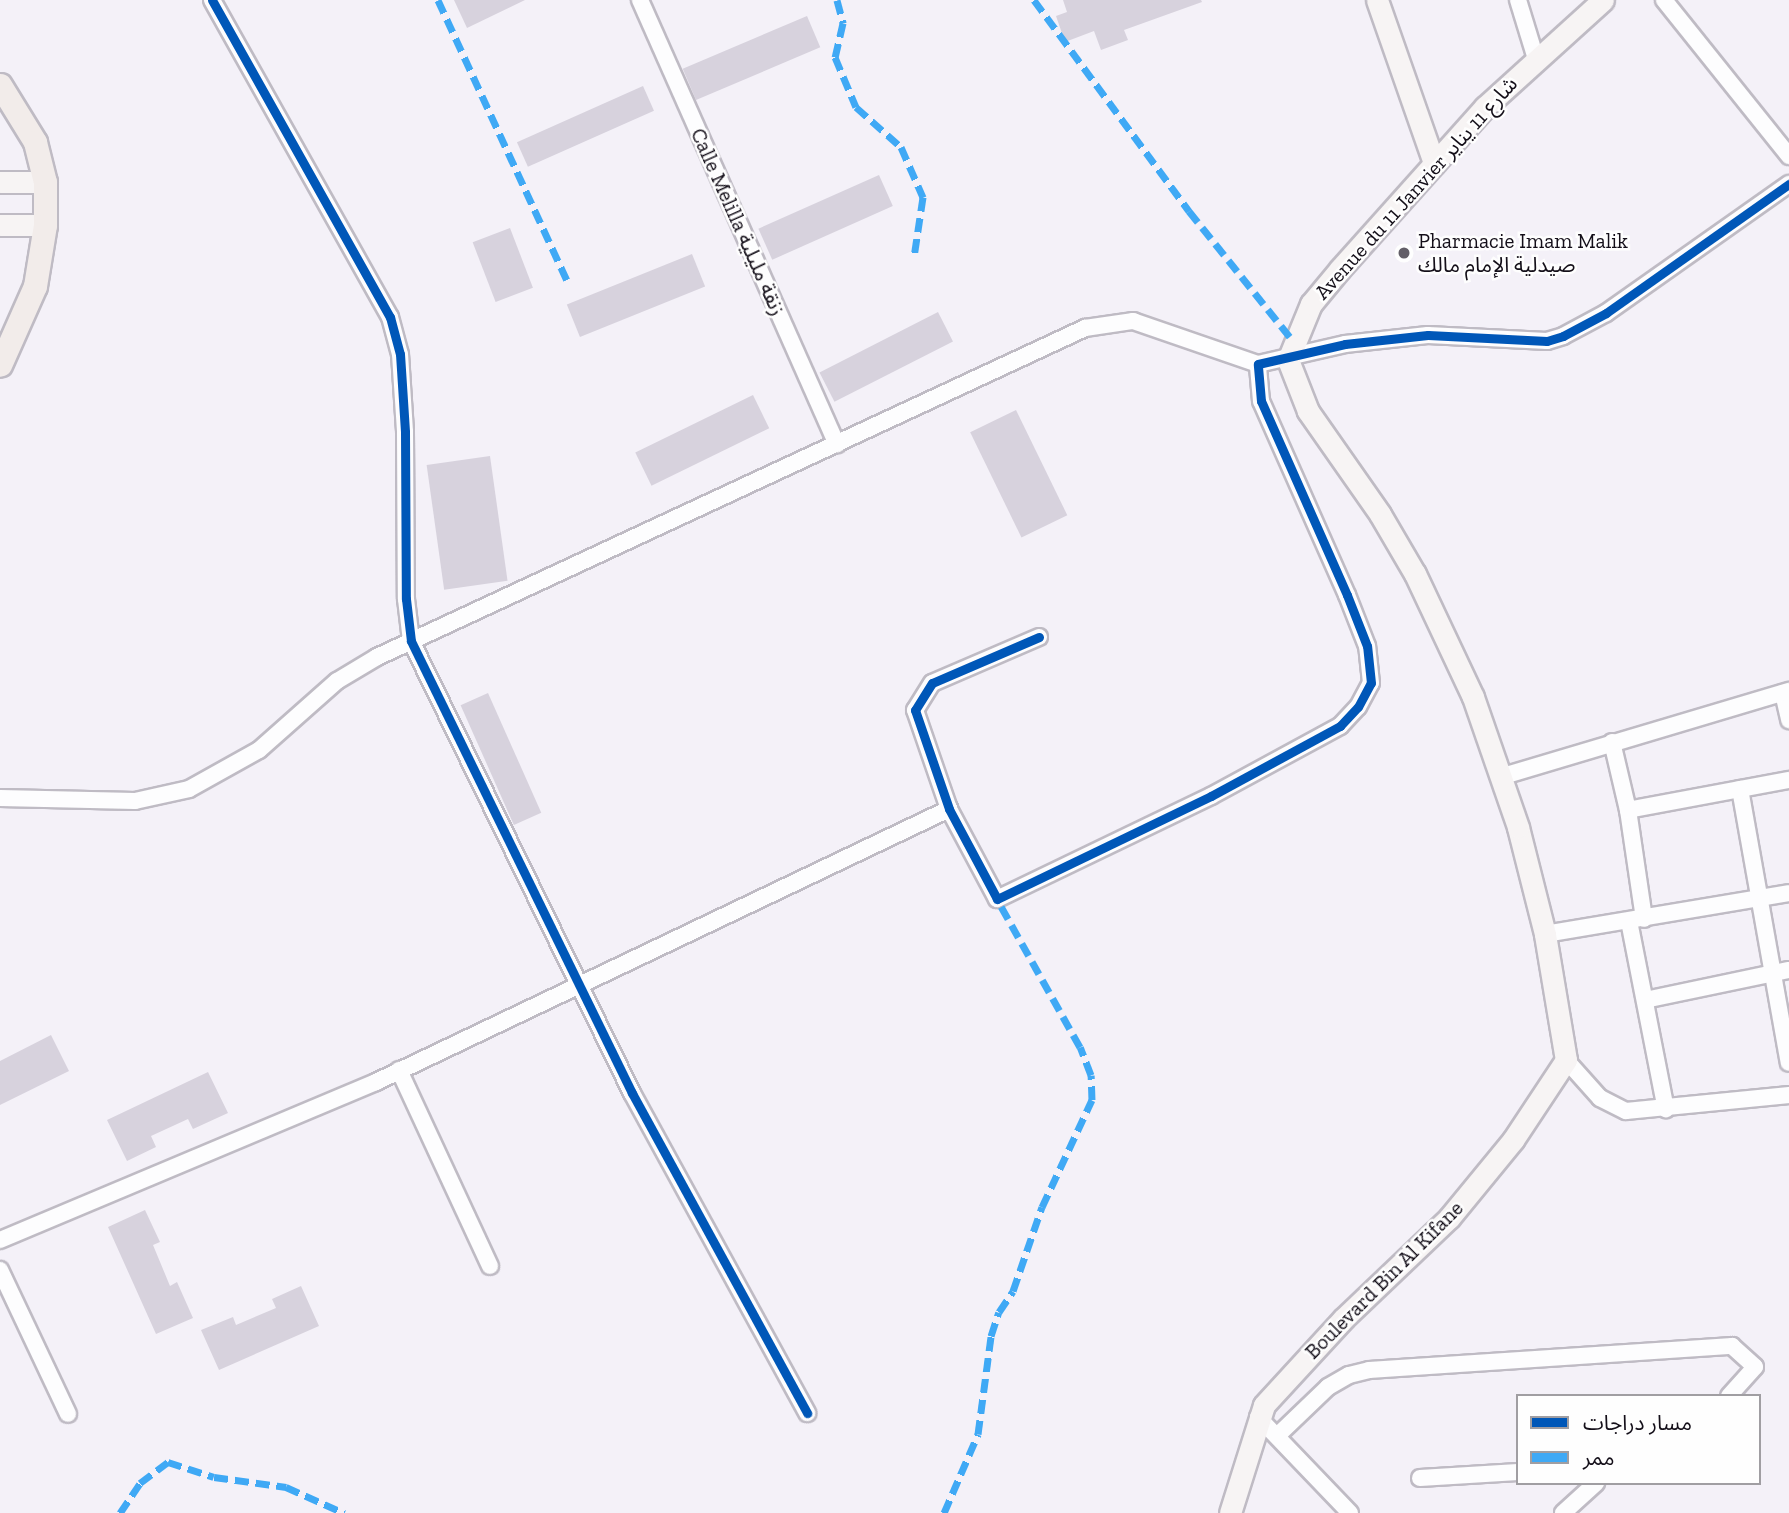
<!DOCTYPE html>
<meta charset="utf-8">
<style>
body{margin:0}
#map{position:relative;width:1789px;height:1513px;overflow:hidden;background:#f4f1f8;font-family:"Zilla Slab","Noto Sans Arabic",serif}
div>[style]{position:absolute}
.building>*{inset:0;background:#d7d2dd;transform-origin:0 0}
.roads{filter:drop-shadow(2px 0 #bfbbc4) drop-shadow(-2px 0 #bfbbc4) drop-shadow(0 2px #bfbbc4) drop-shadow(0 -2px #bfbbc4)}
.street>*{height:16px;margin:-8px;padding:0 8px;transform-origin:8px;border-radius:8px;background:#fdfdfe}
.secondary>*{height:21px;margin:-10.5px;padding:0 10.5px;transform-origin:10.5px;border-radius:10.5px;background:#f7f4f4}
.primary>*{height:23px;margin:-11.5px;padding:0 11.5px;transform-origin:11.5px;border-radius:11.5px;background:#f2ecea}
.quiet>*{height:7px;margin-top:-3.5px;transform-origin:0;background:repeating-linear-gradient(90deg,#3fa9f5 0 14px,transparent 0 21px)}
.cycleway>*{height:9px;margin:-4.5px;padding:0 4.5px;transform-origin:4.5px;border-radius:4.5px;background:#0057b8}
.dots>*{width:19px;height:19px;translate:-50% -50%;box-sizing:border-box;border:4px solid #fefefe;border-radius:50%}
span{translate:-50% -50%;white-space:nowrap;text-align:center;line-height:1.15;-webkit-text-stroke:5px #fefefe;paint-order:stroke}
.street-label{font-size:21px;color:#140f19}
.poi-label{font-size:21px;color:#140f19}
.left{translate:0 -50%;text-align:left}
.legend{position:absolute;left:1516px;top:1394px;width:245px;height:91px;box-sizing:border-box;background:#fefefe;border:2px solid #a09ea2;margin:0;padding:9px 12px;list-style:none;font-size:21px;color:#140f19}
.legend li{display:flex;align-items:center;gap:14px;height:35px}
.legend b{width:35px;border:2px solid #a09ea2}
</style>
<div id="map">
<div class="building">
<i style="clip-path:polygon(454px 0,525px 0,467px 28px)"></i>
<i style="clip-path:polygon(1063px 0,1201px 0,1202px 2px,1124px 30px,1128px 40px,1101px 50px,1094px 31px,1065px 42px,1056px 16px,1067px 12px)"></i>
<i style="left:807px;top:16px;width:34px;height:135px;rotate:67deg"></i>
<i style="left:643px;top:86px;width:27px;height:138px;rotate:66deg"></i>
<i style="left:879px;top:175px;width:34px;height:132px;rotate:66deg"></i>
<i style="left:510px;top:228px;width:64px;height:40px;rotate:69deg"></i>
<i style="left:692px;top:254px;width:35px;height:135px;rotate:68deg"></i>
<i style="left:938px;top:312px;width:33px;height:133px;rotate:63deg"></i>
<i style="left:753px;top:395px;width:37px;height:131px;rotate:64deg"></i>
<i style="left:1016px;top:410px;width:117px;height:51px;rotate:64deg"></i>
<i style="left:490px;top:456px;width:126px;height:64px;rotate:82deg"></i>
<i style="left:488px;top:693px;width:131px;height:30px;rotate:66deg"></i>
<i style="clip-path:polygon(51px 1035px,69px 1071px,0 1105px,0 1061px)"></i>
<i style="clip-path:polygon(208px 1072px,228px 1113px,193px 1129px,188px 1119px,151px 1136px,156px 1147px,127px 1161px,107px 1120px)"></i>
<i style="clip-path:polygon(145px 1210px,160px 1242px,153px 1245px,170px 1286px,177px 1282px,193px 1318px,156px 1334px,108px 1227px)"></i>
<i style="clip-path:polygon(301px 1286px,319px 1326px,219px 1370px,201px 1330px,233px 1317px,236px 1325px,276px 1308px,272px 1299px)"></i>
</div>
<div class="roads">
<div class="street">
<i style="left:212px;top:0;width:364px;rotate:60.7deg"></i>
<i style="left:390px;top:317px;width:38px;rotate:75deg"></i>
<i style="left:400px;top:354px;width:78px;rotate:86.3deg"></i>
<i style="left:405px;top:432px;width:167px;rotate:89.7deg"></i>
<i style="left:406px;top:599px;width:42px;rotate:83.2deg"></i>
<i style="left:411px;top:641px;width:503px;rotate:63.94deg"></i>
<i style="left:632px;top:1093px;width:365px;rotate:61.3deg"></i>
<i style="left:640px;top:0;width:486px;rotate:66.1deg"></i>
<i style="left:1518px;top:0;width:62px;rotate:73deg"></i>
<i style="left:1664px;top:0;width:200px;rotate:51.3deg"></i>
<i style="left:1039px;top:637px;width:116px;rotate:156.7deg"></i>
<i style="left:932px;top:683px;width:32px;rotate:122deg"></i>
<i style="left:915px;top:710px;width:105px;rotate:71deg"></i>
<i style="left:949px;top:809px;width:102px;rotate:61.9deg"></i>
<i style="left:997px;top:899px;width:237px;rotate:-25.7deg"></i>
<i style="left:1211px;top:796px;width:147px;rotate:-28.5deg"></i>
<i style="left:1340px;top:726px;width:26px;rotate:-47deg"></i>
<i style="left:1358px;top:707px;width:27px;rotate:-62deg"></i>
<i style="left:1371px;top:683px;width:37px;rotate:-96deg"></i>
<i style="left:1367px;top:646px;width:55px;rotate:-111.4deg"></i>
<i style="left:1347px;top:595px;width:212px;rotate:-113.9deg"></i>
<i style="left:1261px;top:401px;width:37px;rotate:-95deg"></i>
<i style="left:1258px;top:364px;width:89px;rotate:-12.9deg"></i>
<i style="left:1345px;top:344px;width:83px;rotate:-6.2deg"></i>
<i style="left:1428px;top:335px;width:119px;rotate:2.9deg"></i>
<i style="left:1547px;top:341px;width:17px;rotate:-17deg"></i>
<i style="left:1563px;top:336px;width:49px;rotate:-28.1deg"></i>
<i style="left:1606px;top:313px;width:224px;rotate:-35.2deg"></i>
<i style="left:1783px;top:693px;width:28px;rotate:77deg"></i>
<i style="left:1612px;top:742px;width:70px;rotate:76.8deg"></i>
<i style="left:1628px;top:810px;width:110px;rotate:81.6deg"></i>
<i style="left:1500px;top:777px;width:302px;rotate:-16.6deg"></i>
<i style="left:1740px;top:789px;width:278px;rotate:79.9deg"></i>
<i style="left:0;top:798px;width:135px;rotate:1.3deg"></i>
<i style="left:135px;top:801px;width:55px;rotate:-12.5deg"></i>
<i style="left:189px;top:789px;width:80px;rotate:-29.1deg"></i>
<i style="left:259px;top:750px;width:104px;rotate:-41.5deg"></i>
<i style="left:337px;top:681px;width:47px;rotate:-31deg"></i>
<i style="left:377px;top:657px;width:781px;rotate:-24.92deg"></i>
<i style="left:1085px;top:328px;width:49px;rotate:-8.3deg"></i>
<i style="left:1133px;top:321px;width:132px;rotate:19deg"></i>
<i style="left:1628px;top:810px;width:164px;rotate:-10.6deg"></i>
<i style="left:1629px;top:921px;width:192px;rotate:78.9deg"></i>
<i style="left:1545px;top:934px;width:247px;rotate:-9.5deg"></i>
<i style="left:1645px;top:1000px;width:147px;rotate:-11.8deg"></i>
<i style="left:1566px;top:1060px;width:51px;rotate:48.2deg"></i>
<i style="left:1600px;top:1098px;width:29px;rotate:27deg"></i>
<i style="left:1626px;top:1111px;width:164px;rotate:-5.6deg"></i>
<i style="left:399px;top:1070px;width:216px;rotate:65.1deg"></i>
<i style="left:0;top:1240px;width:408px;rotate:-22.8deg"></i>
<i style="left:376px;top:1082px;width:635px;rotate:-25.47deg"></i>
<i style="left:0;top:1270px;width:159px;rotate:64.7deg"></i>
<i style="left:1258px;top:1417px;width:133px;rotate:46.2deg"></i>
<i style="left:1278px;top:1435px;width:69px;rotate:-43.8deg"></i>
<i style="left:1328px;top:1387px;width:24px;rotate:-30deg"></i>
<i style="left:1349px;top:1375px;width:21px;rotate:-14deg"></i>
<i style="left:1369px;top:1370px;width:364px;rotate:-3.8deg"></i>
<i style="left:1732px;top:1346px;width:31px;rotate:42deg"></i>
<i style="left:1755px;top:1367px;width:39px;rotate:132deg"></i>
<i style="left:1420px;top:1478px;width:98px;rotate:-3.5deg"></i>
<i style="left:1563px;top:1513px;width:45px;rotate:-42.3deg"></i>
</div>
<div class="secondary">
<i style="left:1377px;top:0;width:173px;rotate:70.7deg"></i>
<i style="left:0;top:182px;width:45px"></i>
<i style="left:0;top:225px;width:45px"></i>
<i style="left:1230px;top:1513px;width:113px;rotate:-72.5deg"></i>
<i style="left:1264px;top:1405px;width:118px;rotate:-47.4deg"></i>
<i style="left:1344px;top:1318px;width:145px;rotate:-43.6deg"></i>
<i style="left:1449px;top:1218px;width:101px;rotate:-50.6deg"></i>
<i style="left:1513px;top:1140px;width:96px;rotate:-56.5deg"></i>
<i style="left:1566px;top:1060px;width:128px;rotate:-99.5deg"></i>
<i style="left:1545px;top:934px;width:110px;rotate:-104.2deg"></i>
<i style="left:1518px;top:827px;width:138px;rotate:-109.1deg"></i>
<i style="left:1473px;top:697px;width:136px;rotate:-115.2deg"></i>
<i style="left:1415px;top:574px;width:69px;rotate:-120.3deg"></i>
<i style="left:1380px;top:514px;width:126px;rotate:-125deg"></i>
<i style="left:1308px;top:411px;width:55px;rotate:-111.4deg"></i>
<i style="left:1288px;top:360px;width:61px;rotate:-67.7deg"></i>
<i style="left:1311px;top:304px;width:45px;rotate:-50.4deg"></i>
<i style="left:1340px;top:269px;width:217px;rotate:-48.2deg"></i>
<i style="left:1485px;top:107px;width:159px;rotate:-42.2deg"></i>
</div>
<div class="primary">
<i style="left:0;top:85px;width:67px;rotate:58.4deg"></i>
<i style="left:35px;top:142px;width:41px;rotate:76deg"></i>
<i style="left:45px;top:182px;width:43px;rotate:90deg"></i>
<i style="left:45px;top:225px;width:62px;rotate:99.3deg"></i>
<i style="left:35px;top:286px;width:86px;rotate:113.9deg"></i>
</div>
</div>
<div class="quiet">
<i style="left:438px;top:0;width:308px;rotate:65.3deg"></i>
<i style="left:837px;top:0;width:24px;rotate:75deg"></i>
<i style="left:843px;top:23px;width:35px;rotate:103deg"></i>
<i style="left:835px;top:57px;width:54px;rotate:67.2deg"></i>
<i style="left:856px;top:107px;width:60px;rotate:41.6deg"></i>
<i style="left:901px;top:147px;width:55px;rotate:66.3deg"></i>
<i style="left:923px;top:197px;width:61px;rotate:98.5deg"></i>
<i style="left:1034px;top:0;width:262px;rotate:53.7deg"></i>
<i style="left:1189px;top:211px;width:166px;rotate:51.3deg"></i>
<i style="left:120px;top:1513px;width:36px;rotate:-56deg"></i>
<i style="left:140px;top:1483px;width:35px;rotate:-37deg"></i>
<i style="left:168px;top:1462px;width:48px;rotate:18.1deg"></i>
<i style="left:214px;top:1477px;width:73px;rotate:7.9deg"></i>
<i style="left:286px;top:1487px;width:64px;rotate:24.1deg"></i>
<i style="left:944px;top:1513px;width:86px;rotate:-66.7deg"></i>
<i style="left:978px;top:1434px;width:99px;rotate:-82.4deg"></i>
<i style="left:991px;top:1336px;width:25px;rotate:-72deg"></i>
<i style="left:999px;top:1312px;width:25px;rotate:-56deg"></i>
<i style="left:1013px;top:1291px;width:89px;rotate:-71deg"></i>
<i style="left:1042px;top:1207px;width:118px;rotate:-65deg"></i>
<i style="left:1092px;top:1100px;width:25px;rotate:-92deg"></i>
<i style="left:1091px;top:1075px;width:30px;rotate:-111deg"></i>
<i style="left:1080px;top:1047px;width:170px;rotate:-119.3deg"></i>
</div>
<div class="cycleway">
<i style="left:212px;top:0;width:364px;rotate:60.7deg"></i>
<i style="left:390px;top:317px;width:38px;rotate:75deg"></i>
<i style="left:400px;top:354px;width:78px;rotate:86.3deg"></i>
<i style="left:405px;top:432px;width:167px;rotate:89.7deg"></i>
<i style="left:406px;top:599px;width:42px;rotate:83.2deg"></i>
<i style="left:411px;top:641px;width:503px;rotate:63.94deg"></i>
<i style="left:632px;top:1093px;width:365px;rotate:61.3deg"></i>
<i style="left:1039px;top:637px;width:116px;rotate:156.7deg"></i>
<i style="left:932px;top:683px;width:32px;rotate:122deg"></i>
<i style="left:915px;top:710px;width:105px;rotate:71deg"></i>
<i style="left:949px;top:809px;width:102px;rotate:61.9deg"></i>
<i style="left:997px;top:899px;width:237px;rotate:-25.7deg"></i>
<i style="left:1211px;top:796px;width:147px;rotate:-28.5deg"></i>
<i style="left:1340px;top:726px;width:26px;rotate:-47deg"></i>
<i style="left:1358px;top:707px;width:27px;rotate:-62deg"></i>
<i style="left:1371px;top:683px;width:37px;rotate:-96deg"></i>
<i style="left:1367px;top:646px;width:55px;rotate:-111.4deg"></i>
<i style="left:1347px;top:595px;width:212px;rotate:-113.9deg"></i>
<i style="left:1261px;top:401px;width:37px;rotate:-95deg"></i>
<i style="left:1258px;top:364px;width:89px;rotate:-12.9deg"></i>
<i style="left:1345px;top:344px;width:83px;rotate:-6.2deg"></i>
<i style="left:1428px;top:335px;width:119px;rotate:2.9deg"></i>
<i style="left:1547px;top:341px;width:17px;rotate:-17deg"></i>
<i style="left:1563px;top:336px;width:49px;rotate:-28.1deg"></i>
<i style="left:1606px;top:313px;width:224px;rotate:-35.2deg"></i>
</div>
<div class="dots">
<i style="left:1404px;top:253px;background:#625e67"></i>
</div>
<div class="street-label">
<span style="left:1416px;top:188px;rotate:-48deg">Avenue du 11 Janvier شارع 11 يناير</span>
<span style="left:738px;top:222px;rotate:66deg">Calle Melilla زنقة مليلية</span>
<span style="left:1384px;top:1280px;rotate:-45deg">Boulevard Bin Al Kifane</span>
</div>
<div class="poi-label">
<span class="left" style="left:1418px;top:253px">Pharmacie Imam Malik<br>صيدلية الإمام مالك</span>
</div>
<ul class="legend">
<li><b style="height:9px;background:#0057b8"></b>مسار دراجات</li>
<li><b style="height:9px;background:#3fa9f5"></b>ممر</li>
</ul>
</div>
